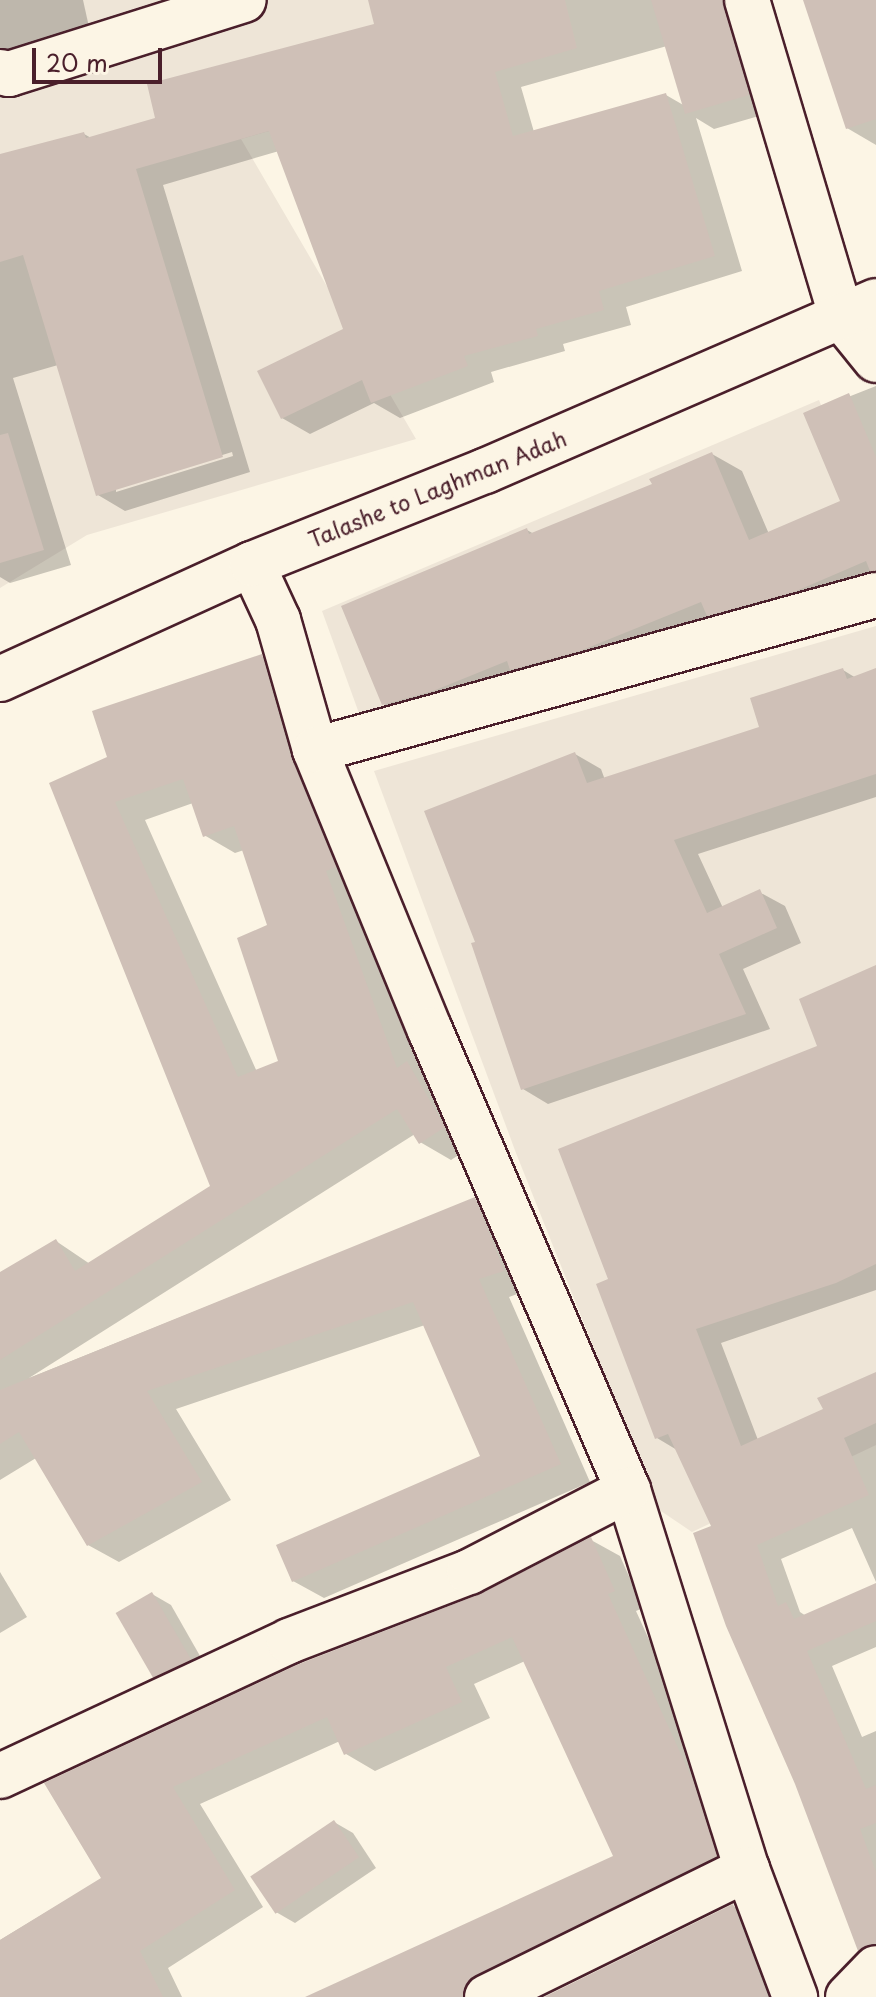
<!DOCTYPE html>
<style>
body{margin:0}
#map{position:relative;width:876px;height:1997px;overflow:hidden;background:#fcf5e5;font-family:"Playpen Sans",sans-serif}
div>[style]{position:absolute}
.built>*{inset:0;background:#eee5d7}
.shadow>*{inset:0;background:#0003}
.building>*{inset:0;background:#cfc0b7;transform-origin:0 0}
.roads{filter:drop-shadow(2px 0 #4a1f2b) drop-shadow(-2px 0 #4a1f2b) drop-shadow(0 2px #4a1f2b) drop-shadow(0 -2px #4a1f2b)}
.minor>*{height:44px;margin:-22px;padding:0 22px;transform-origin:22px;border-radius:22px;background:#fcf5e5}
.secondary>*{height:44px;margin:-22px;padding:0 22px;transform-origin:22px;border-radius:22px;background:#fcf5e5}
span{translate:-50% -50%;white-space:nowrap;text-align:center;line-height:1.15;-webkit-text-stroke:6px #fcf5e5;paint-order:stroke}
.street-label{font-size:22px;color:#4a1f2b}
.scale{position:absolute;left:32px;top:48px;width:130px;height:36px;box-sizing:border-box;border:4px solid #4a1f2b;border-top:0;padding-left:10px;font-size:24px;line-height:28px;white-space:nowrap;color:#4a1f2b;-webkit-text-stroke:6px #fcf5e5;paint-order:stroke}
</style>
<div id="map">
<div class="built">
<i style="clip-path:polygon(0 0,421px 0,443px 82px,241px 139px,416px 439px,87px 535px,0 588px)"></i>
<i style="clip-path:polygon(819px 400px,876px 544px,876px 570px,360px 716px,322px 611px)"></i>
<i style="clip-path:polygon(876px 626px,876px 1445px,692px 1532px,658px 1509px,516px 1153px,374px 771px)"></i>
</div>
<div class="shadow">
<i style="clip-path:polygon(0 0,83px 0,91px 36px,0 57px)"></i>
<i style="clip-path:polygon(evenodd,370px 0,756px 0,776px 111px,714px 129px,696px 118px,742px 271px,626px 307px,631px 325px,563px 344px,565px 351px,491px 372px,494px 382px,400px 418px,374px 403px,310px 434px,282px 418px,346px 330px,279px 151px,163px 185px,250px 472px,125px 511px,98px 495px,58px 365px,13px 378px,71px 565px,10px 583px,0 577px,0 157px,84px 134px,93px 139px,158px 120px,376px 25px,370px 0,667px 46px,685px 106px,666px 95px,534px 132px,521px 87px,667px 46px,370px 0,232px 452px,233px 456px,116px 492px,116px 488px,232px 452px)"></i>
<i style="clip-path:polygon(805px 0,876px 0,876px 145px,847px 128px)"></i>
<i style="clip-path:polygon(876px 386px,876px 586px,414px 722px,384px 704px,527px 530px,534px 534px,654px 486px,712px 454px,742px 471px,769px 534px,843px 502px,805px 414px)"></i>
<i style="clip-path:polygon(evenodd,261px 656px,292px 674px,356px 888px,422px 1072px,438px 1081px,474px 1145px,451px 1160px,420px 1142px,415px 1134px,29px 1378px,474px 1199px,505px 1217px,534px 1288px,509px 1297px,590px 1482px,324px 1598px,293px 1581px,483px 1457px,425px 1325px,176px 1409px,231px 1500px,119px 1562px,88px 1545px,36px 1458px,0 1480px,0 1274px,56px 1241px,90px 1264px,212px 1187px,52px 784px,109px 758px,261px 656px,193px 803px,204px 835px,235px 853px,244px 850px,269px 926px,281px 1062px,257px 1072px,145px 820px,193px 803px)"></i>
<i style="clip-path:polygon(843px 670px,856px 678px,876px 670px,876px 797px,698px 854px,723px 908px,759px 892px,785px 906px,801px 943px,743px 969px,770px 1029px,548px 1104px,523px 1089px,575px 754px,601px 769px,605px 780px,762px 729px)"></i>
<i style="clip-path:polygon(876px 967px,876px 1290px,721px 1343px,758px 1440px,825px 1410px,876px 1374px,876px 1582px,852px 1528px,781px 1559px,800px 1612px,806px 1616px,876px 1586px,876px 1647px,832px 1666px,862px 1737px,876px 1731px,876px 1959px,859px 1950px,714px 1528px,677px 1450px,657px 1438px,611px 1280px,819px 1047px)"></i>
<i style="clip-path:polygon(591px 1540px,620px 1556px,643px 1608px,636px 1611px,723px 1802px,745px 1873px,495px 1997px,310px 1997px,615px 1857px,525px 1661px,474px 1684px,490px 1718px,375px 1771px,346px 1754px,340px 1741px,200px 1804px,263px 1907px,168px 1968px,182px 1997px,0 1997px,0 1940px,103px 1878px,47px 1784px,481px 1596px)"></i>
<i style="clip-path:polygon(0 1572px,27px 1617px,0 1633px)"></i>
<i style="clip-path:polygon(152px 1594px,171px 1605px,208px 1670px,173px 1686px,154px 1676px)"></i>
<i style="clip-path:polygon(334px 1822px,353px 1833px,376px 1868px,295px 1923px,276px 1912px)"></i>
<i style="clip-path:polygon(733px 1906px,760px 1921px,788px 1997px,546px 1997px)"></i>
</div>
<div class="building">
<i style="clip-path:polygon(368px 0,565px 0,577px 48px,495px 72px,513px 136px,666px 93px,715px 256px,599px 291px,604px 310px,536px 329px,538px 336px,464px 356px,468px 366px,371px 403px,362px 380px,281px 419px,257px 371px,343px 329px,269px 131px,136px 169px,223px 457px,96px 496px,23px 255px,0 262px,0 154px,84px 132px,86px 138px,155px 118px,147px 84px,374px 24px)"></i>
<i style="clip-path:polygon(651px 0,723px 0,749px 95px,685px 114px)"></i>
<i style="clip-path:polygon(803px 0,876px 0,876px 119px,846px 129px)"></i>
<i style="clip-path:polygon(849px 393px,876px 457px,876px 571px,870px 571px,866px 561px,794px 592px,707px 616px,701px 602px,580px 651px,510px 670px,507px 661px,433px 691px,382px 705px,341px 606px,527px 528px,529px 534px,652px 484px,649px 479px,712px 452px,749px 540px,840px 501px,803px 413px)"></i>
<i style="clip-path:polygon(8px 433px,44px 550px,0 563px,0 435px)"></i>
<i style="clip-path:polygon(evenodd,262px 654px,291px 757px,336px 867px,326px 871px,397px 1068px,407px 1061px,445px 1127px,419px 1144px,397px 1109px,0 1360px,0 1272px,56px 1239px,75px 1271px,210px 1186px,49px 783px,107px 757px,92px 711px,262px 654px,183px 779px,203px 837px,234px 826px,267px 925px,237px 938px,278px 1061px,238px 1077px,115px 802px,183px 779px)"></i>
<i style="clip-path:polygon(843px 668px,847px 679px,876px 668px,876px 774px,674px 840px,707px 913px,760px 889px,777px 928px,719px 954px,746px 1014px,521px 1090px,471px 943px,475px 942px,424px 811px,575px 752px,587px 783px,759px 727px,750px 698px)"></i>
<i style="clip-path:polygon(876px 965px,876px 1264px,836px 1283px,696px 1329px,741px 1446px,823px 1409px,817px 1398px,876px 1372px,876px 1423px,844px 1438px,869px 1495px,757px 1545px,778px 1606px,786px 1602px,794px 1619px,876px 1583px,876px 1621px,807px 1651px,866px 1789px,876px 1785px,876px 1823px,860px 1829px,876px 1872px,876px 1944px,858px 1951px,795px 1784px,726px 1626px,693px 1533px,711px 1526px,668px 1434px,655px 1439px,596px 1284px,608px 1279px,558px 1149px,817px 1046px,799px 999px)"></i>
<i style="clip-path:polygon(475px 1197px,504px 1271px,479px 1279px,561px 1464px,292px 1582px,276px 1545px,480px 1456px,413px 1302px,147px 1391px,202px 1482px,87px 1546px,19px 1432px,0 1444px,0 1390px)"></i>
<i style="clip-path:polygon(591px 1537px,615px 1591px,608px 1594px,694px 1783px,717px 1856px,476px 1975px,466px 1984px,462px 1997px,305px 1997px,613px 1856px,512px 1637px,446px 1667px,462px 1702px,344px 1755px,327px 1717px,173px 1787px,235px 1890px,140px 1951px,163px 1997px,0 1997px,0 1940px,101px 1878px,44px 1783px,299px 1664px,480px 1594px)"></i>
<i style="left:152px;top:1592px;width:78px;height:42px;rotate:60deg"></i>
<i style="left:334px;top:1820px;width:45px;height:101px;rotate:56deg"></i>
<i style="clip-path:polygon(733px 1904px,768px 1997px,544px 1997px)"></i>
</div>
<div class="roads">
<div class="minor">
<i style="left:747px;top:0;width:332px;rotate:73.4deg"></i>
<i style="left:842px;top:318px;width:54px;rotate:51deg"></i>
<i style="left:0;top:72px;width:9px;rotate:13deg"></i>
<i style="left:9px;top:74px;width:246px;rotate:-17.5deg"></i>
<i style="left:252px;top:564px;width:62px;rotate:65.1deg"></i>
<i style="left:278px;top:620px;width:135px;rotate:74.1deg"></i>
<i style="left:315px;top:750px;width:303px;rotate:67.7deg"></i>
<i style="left:430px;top:1030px;width:501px;rotate:66.71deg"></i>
<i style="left:628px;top:1490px;width:397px;rotate:72.6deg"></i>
<i style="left:747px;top:1869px;width:137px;rotate:69.4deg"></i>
<i style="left:315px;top:750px;width:582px;rotate:-15.45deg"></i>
<i style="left:0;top:1776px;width:319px;rotate:-25deg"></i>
<i style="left:289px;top:1641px;width:193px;rotate:-21deg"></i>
<i style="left:469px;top:1572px;width:179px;rotate:-27.3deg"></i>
<i style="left:487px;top:1997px;width:290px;rotate:-26.2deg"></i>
<i style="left:848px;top:1997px;width:40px;rotate:-46deg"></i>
</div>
<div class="secondary">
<i style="left:0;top:679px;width:277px;rotate:-24.5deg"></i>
<i style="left:252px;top:564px;width:251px;rotate:-21.8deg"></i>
<i style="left:485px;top:471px;width:426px;rotate:-23.5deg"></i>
</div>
</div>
<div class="street-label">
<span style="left:437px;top:488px;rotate:-22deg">Talashe to Laghman Adah</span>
</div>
<div class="scale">20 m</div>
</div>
